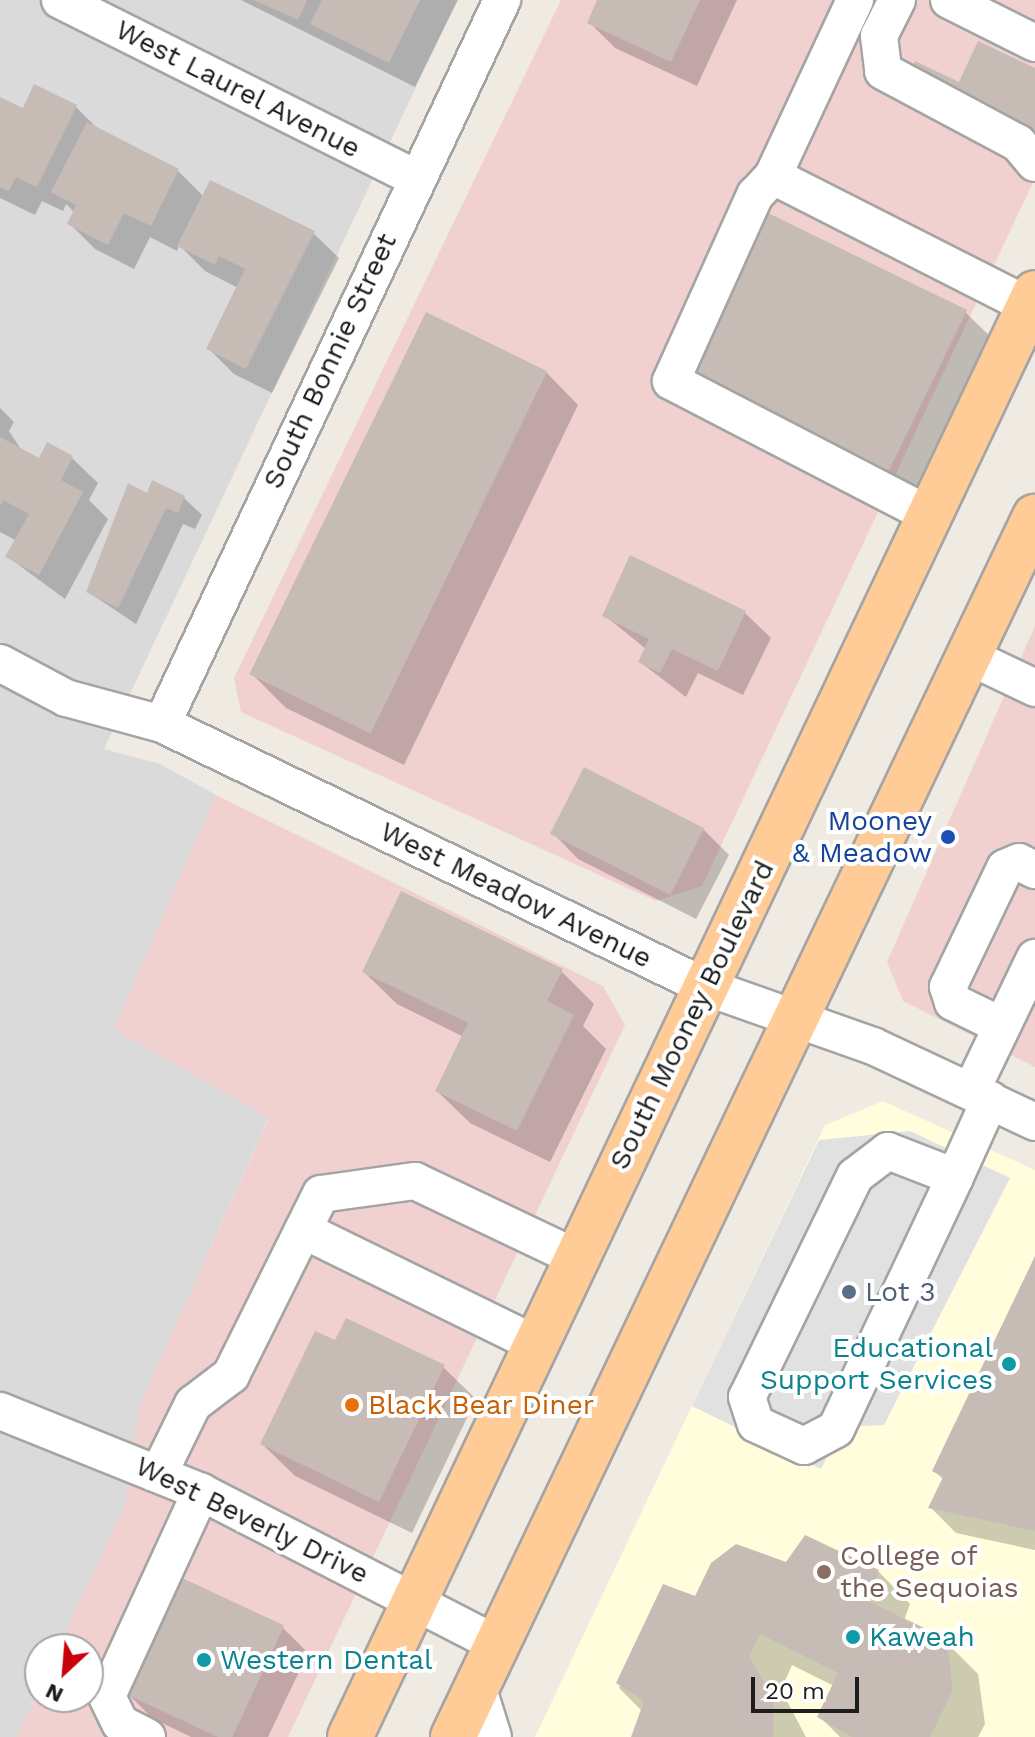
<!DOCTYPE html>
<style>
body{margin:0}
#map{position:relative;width:1035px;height:1737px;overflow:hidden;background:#efeae2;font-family:"Work Sans",sans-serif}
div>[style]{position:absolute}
.residential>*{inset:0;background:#dbdada}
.commercial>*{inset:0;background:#f1d0d0}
.education>*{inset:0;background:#fffddb}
.parking>*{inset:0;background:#e1e1e1}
.shadow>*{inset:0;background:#0003}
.building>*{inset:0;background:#c7bcb5;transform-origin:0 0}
.roads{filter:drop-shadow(2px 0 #a4a4a4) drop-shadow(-2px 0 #a4a4a4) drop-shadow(0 2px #a4a4a4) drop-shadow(0 -2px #a4a4a4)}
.minor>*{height:36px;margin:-18px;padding:0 18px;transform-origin:18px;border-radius:18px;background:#fff}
.major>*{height:44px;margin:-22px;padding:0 22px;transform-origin:22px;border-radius:22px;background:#ffcc97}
.dots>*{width:22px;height:22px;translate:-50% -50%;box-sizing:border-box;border:4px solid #fff;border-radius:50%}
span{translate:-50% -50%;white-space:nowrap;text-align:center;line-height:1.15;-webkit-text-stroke:8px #fff;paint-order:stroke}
.street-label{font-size:28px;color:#1d1d1d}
.transit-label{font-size:28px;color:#164399}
.right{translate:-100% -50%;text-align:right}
.service-label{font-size:28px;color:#4e5e75}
.left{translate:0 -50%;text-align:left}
.culture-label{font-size:28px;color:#0d838f}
.food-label{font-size:28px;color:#c56008}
.education-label{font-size:28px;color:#785e54}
.north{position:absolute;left:24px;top:1633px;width:80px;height:80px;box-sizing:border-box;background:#fff;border:2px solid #a5a5a5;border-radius:50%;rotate:206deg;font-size:22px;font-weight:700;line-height:32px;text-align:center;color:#1d1d1d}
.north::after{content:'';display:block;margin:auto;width:28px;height:36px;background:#ca000b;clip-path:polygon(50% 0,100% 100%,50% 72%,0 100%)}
.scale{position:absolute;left:751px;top:1677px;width:108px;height:36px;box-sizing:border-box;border:4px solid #1d1d1d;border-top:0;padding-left:10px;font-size:24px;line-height:28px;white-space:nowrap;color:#1d1d1d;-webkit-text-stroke:6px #fff;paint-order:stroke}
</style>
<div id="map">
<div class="residential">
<i style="clip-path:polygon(0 0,457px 0,104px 749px,160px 764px,216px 795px,114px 1029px,269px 1117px,139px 1407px,126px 1503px,58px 1649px,40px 1649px,40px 1688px,17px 1737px,0 1737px)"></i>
</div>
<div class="commercial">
<i style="clip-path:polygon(561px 0,1035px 0,1035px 178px,702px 886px,656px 901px,241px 712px,234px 678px)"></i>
<i style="clip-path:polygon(1035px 626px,1035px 1067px,903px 1001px,887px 962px)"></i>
<i style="clip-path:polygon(216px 795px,603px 986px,625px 1025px,288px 1737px,17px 1737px,40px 1688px,40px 1697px,88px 1697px,88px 1649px,58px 1649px,126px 1503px,139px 1407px,269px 1118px,114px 1029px)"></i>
</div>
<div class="education">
<i style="clip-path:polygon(883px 1101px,1035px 1170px,1035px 1737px,535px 1737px,825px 1125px)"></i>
</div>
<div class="parking">
<i style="clip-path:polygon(910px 1131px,1010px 1178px,884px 1425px,842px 1427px,821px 1469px,692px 1406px,819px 1140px)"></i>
</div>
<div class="shadow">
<i style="clip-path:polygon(241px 0,458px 0,415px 87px)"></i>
<i style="clip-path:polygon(600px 0,737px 0,697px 86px,615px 48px,589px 22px)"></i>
<i style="clip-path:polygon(0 99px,24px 110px,76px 107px,100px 131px,178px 171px,204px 197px,313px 233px,339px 258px,272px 393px,234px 374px,208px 348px,238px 288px,205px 271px,179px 245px,177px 251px,150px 237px,134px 269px,95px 249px,69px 223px,75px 213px,66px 204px,63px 211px,42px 201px,35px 215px,0 198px)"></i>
<i style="clip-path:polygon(765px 214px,966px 313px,999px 345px,920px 507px,686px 377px)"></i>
<i style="clip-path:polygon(546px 372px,578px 405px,404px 765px,286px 708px,253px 675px)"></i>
<i style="clip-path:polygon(0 408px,14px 422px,9px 431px,22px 451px,40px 461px,72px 458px,98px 483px,89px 500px,108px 519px,65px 599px,8px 557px,17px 541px,0 532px)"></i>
<i style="clip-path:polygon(148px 495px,184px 498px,202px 515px,195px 529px,183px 524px,136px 624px,88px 592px)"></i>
<i style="clip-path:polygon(745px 613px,771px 638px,743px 695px,698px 673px,686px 697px,640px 662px,646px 649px,604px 615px)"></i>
<i style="clip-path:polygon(703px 829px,729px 855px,696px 919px,578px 859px,553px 833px)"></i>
<i style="clip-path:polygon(561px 971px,594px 1004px,583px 1026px,606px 1049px,550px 1162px,470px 1123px,437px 1091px,464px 1037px,397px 1004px,364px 972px)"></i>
<i style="clip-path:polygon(1035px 1261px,1035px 1550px,956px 1533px,930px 1507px,944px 1480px,934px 1471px)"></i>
<i style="clip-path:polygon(443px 1367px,476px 1399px,412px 1533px,295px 1476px,262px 1444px)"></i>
<i style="clip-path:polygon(787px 1564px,878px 1571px,910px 1604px,904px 1621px,945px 1641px,978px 1674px,985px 1724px,978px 1737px,840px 1737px,819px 1716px,834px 1686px,792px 1665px,781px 1690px,806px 1737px,634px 1737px,642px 1711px,619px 1688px,664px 1587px,696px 1598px)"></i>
<i style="clip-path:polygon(283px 1628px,308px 1653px,268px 1737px,191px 1737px,152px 1718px,127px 1693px)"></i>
</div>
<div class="building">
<i style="clip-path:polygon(254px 0,307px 0,298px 20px)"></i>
<i style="clip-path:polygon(322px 0,420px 0,389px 63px,310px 24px)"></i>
<i style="clip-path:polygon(597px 0,700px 0,671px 62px,587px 23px)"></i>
<i style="clip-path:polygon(978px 41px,1035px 68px,1035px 142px,906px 80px,915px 61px,959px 82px)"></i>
<i style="clip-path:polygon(34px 84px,77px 105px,37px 187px,16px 177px,9px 191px,0 187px,0 97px,23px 108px)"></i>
<i style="clip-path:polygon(87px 122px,179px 169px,151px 226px,124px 213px,108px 245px,67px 224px,76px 205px,51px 192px)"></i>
<i style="clip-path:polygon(210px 180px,315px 231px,246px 369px,206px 349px,245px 269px,219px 256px,215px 265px,177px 246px)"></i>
<i style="left:764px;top:211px;width:226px;height:184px;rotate:26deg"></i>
<i style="left:426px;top:312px;width:135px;height:403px;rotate:26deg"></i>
<i style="clip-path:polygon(0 437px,39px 458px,47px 442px,73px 456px,61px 480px,83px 492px,39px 575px,5px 557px,29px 514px,3px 500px,0 506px)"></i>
<i style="clip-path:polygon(152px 480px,185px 496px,178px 513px,166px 508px,118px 608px,86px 592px,128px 483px,147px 493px)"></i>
<i style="clip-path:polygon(630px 555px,746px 611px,718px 671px,672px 649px,660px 673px,638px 662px,649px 639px,602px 616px)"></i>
<i style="left:584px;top:767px;width:135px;height:75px;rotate:27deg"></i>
<i style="clip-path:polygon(401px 891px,563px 969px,547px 1001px,574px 1015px,517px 1131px,435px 1091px,468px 1023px,362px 972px)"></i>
<i style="clip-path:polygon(1035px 1256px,1035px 1531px,928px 1508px,943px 1477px,932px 1471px)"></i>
<i style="clip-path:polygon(346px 1318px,445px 1365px,379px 1502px,260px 1444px,315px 1331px,335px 1340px)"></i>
<i style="clip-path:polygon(805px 1535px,879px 1570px,868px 1601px,947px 1639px,953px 1690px,930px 1737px,852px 1737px,817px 1717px,838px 1673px,760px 1634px,749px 1656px,774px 1699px,773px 1737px,631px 1737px,644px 1701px,616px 1683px,663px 1584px,695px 1596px,711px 1563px,736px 1544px,786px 1562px)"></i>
<i style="left:180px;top:1577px;width:115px;height:129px;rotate:25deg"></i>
</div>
<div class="roads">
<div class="minor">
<i style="left:60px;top:0;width:398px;rotate:26.6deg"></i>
<i style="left:855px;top:0;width:194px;rotate:115deg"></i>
<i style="left:773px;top:176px;width:287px;rotate:26.9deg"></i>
<i style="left:897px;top:0;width:40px;rotate:116.6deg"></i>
<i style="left:879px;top:36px;width:35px;rotate:83deg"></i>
<i style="left:883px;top:71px;width:153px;rotate:28.1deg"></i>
<i style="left:1018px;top:143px;width:26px;rotate:50deg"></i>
<i style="left:949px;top:0;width:96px;rotate:26.6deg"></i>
<i style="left:773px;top:176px;width:26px;rotate:133deg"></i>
<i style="left:755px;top:195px;width:204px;rotate:114.3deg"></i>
<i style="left:671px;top:381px;width:289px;rotate:27.4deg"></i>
<i style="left:968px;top:656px;width:74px;rotate:25.5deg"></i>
<i style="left:0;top:663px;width:75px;rotate:27.9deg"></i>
<i style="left:66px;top:698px;width:99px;rotate:15.2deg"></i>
<i style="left:162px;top:724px;width:604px;rotate:25.8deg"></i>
<i style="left:706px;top:987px;width:177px;rotate:19.5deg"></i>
<i style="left:873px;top:1046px;width:179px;rotate:25.1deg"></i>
<i style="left:162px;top:724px;width:800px;rotate:-64.84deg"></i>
<i style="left:1002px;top:1026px;width:55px;rotate:-153.9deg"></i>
<i style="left:953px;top:1002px;width:16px;rotate:-108deg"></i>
<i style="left:948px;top:987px;width:132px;rotate:-64.4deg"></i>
<i style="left:1005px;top:868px;width:15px;rotate:-23deg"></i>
<i style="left:1019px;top:862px;width:18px;rotate:27deg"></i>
<i style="left:971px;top:1091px;width:148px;rotate:-64.3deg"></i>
<i style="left:955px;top:1177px;width:72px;rotate:-158.8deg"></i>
<i style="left:888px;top:1151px;width:41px;rotate:142.9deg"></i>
<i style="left:855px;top:1176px;width:246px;rotate:116deg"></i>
<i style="left:747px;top:1397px;width:28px;rotate:72deg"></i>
<i style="left:756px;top:1424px;width:53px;rotate:24.6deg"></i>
<i style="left:804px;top:1446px;width:36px;rotate:-28deg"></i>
<i style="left:836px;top:1429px;width:279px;rotate:-64.7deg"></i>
<i style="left:955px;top:1177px;width:85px;rotate:-65.6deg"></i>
<i style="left:303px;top:1230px;width:259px;rotate:26.1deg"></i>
<i style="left:0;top:1411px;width:217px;rotate:21.9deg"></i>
<i style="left:201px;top:1492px;width:333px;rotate:27.2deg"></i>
<i style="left:159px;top:1473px;width:77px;rotate:-63.8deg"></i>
<i style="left:193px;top:1404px;width:48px;rotate:-37.3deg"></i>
<i style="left:231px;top:1375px;width:202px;rotate:-63.6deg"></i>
<i style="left:321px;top:1194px;width:95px;rotate:-7.9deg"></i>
<i style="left:415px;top:1181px;width:177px;rotate:25.4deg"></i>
<i style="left:477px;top:1686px;width:53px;rotate:72.6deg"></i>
<i style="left:147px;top:1737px;width:30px;rotate:-153deg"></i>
<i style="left:120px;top:1723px;width:30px;rotate:-116deg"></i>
<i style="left:107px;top:1696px;width:225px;rotate:-65.3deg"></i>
</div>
<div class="major">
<i style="left:350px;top:1737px;width:1598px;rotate:-64.62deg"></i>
<i style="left:453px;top:1737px;width:1352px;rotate:-64.5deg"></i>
</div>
</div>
<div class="dots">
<i style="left:948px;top:837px;background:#1a4fb4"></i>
<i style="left:849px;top:1292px;background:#5c6f8a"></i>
<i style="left:1009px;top:1364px;background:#0f9aa8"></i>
<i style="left:352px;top:1405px;background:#e8710a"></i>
<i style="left:824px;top:1572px;background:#8d6e63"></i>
<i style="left:853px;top:1637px;background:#0f9aa8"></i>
<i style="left:204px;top:1660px;background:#0f9aa8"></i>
</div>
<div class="street-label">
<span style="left:238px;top:89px;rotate:27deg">West Laurel Avenue</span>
<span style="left:330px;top:361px;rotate:-65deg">South Bonnie Street</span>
<span style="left:516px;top:895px;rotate:26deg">West Meadow Avenue</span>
<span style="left:692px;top:1015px;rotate:-64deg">South Mooney Boulevard</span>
<span style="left:252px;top:1520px;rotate:26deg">West Beverly Drive</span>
</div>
<div class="transit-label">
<span class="right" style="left:932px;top:837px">Mooney<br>&amp; Meadow</span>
</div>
<div class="service-label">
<span class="left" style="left:865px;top:1292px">Lot 3</span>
</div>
<div class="culture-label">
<span class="right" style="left:993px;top:1364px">Educational<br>Support Services</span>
<span class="left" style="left:869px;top:1637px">Kaweah</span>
<span class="left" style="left:220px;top:1660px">Western Dental</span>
</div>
<div class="food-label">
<span class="left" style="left:368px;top:1405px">Black Bear Diner</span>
</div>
<div class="education-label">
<span class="left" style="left:840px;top:1572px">College of<br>the Sequoias</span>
</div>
<div class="north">N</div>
<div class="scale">20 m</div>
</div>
